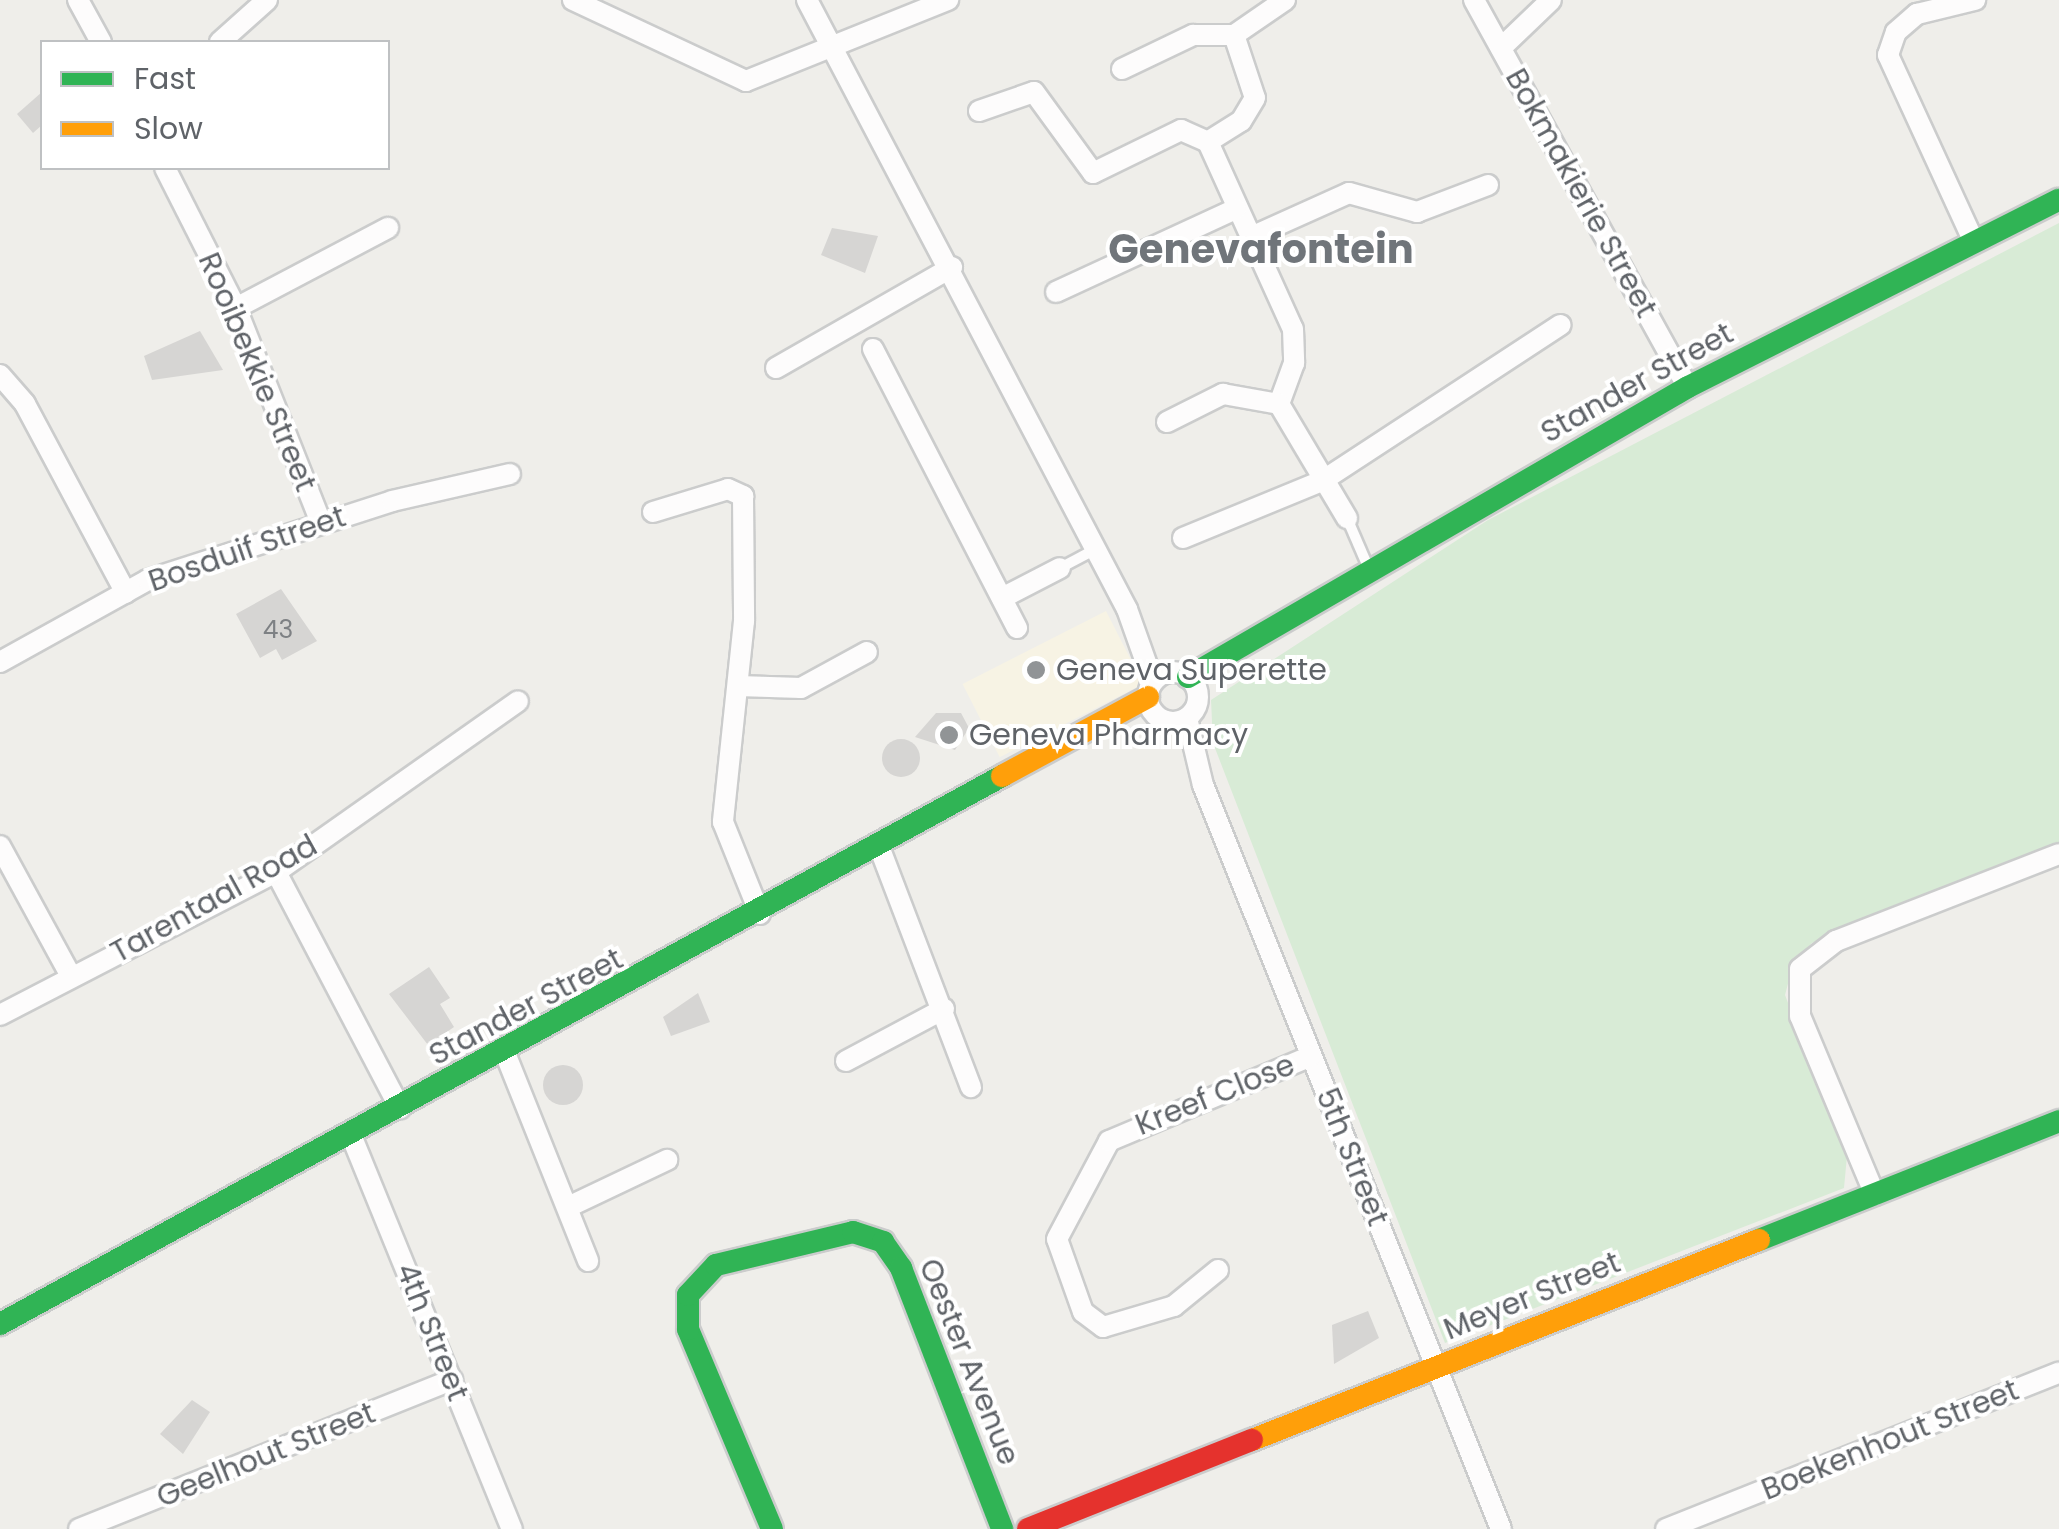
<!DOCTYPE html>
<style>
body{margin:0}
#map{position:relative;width:2059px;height:1529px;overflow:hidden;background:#efeeea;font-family:Poppins,sans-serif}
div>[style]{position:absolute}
.commercial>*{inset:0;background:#f7f3e4;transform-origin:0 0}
.green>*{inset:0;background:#d8ebd6}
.building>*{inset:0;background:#d6d5d3}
.round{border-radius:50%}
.roads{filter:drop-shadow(2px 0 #cbcccc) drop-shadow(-2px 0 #cbcccc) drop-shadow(0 2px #cbcccc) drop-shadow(0 -2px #cbcccc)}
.lane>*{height:10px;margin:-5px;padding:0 5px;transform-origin:5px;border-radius:5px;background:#fdfcfc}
.street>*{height:20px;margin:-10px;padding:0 10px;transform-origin:10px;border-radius:10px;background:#fdfcfc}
.street>.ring{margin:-10px;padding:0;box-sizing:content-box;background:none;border:20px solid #fdfcfc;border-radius:50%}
.fast>*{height:22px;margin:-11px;padding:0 11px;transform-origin:11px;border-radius:11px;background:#30b455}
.slow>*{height:22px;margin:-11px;padding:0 11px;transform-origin:11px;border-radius:11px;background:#ff9f0a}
.jam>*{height:22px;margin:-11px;padding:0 11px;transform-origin:11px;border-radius:11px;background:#e5322d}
.dots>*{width:28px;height:28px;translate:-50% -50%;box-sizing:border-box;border:5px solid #fff;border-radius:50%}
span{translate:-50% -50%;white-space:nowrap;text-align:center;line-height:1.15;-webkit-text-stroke:8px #fff;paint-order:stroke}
.number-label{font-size:25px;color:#7e8184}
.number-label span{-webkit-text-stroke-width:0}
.street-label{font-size:30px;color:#5f6368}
.poi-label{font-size:30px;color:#5f6368}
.left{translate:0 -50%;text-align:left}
.district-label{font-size:40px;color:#70757a;font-weight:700}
.legend{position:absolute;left:40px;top:40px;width:350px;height:130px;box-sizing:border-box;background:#fff;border:2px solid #bfc1c3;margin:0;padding:12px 18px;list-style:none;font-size:30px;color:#5f6368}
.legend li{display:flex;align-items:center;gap:20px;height:50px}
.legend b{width:50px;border:2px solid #bfc1c3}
</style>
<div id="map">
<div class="commercial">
<i style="left:1106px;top:611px;width:82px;height:161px;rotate:63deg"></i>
</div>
<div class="green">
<i style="clip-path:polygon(2059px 223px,2059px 844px,1812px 943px,1794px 961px,1785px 995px,1847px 1156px,1844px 1188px,1445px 1343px,1213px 743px,1211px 700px,1488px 520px)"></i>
</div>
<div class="building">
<i style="clip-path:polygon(42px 92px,42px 125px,33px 133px,17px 114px)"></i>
<i style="clip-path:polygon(832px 228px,878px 236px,865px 273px,821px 255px)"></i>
<i style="clip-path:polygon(200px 331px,223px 370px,152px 380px,144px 356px)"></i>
<i style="clip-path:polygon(281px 589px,317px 641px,282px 660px,276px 649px,260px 658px,236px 614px)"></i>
<i style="clip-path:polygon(936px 713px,961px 713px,969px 728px,955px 750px,915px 737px)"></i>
<i class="round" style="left:882px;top:739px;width:38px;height:38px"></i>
<i style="clip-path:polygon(429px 967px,450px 998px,440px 1004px,454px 1027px,428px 1045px,389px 994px)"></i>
<i style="clip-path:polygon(698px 993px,710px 1022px,671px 1036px,663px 1017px)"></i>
<i class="round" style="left:543px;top:1065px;width:40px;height:40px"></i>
<i style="clip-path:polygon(1368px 1311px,1379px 1338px,1334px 1364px,1332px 1325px)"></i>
<i style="clip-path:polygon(192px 1400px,210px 1412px,183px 1454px,160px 1434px)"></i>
</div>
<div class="roads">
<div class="lane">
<i style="left:1347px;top:518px;width:56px;rotate:66.7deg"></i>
<i style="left:1060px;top:568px;width:41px;rotate:-27.8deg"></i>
</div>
<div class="street">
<i style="left:78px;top:0;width:48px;rotate:61.3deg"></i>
<i style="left:573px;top:0;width:191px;rotate:25.1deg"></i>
<i style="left:746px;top:81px;width:218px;rotate:-21.9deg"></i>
<i style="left:807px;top:0;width:688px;rotate:62.28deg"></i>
<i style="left:1127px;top:609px;width:77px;rotate:70.4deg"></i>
<i style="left:1285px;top:0;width:62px;rotate:145.5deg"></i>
<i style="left:1234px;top:35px;width:66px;rotate:71.6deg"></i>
<i style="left:1255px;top:98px;width:27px;rotate:121deg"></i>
<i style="left:1241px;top:121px;width:39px;rotate:148deg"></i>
<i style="left:1208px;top:142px;width:205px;rotate:65.6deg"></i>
<i style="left:1293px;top:329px;width:34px;rotate:88deg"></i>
<i style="left:1294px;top:363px;width:44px;rotate:110.1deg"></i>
<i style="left:1279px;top:404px;width:133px;rotate:59.2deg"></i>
<i style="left:1474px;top:0;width:442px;rotate:61.1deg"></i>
<i style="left:220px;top:42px;width:63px;rotate:-41.8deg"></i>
<i style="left:1501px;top:48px;width:69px;rotate:-43.8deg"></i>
<i style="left:1122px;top:69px;width:79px;rotate:-25.6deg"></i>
<i style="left:1193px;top:35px;width:41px"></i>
<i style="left:979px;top:111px;width:58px;rotate:-19.1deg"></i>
<i style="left:1034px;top:92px;width:100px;rotate:53.9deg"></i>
<i style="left:1093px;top:173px;width:98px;rotate:-26deg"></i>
<i style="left:1181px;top:130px;width:30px;rotate:24deg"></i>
<i style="left:165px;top:168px;width:157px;rotate:63.1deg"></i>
<i style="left:236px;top:308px;width:231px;rotate:68.4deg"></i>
<i style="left:1251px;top:237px;width:107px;rotate:-24.2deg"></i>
<i style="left:1349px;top:193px;width:71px;rotate:15.6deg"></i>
<i style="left:1417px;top:212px;width:76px;rotate:-20.8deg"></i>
<i style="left:1974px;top:242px;width:206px;rotate:-114.7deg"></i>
<i style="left:1888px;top:55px;width:24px;rotate:-71deg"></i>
<i style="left:1896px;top:32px;width:28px;rotate:-41deg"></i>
<i style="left:1917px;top:14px;width:60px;rotate:-13.6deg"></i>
<i style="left:1056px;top:292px;width:198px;rotate:-24.8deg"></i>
<i style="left:236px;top:308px;width:172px;rotate:-27.8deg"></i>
<i style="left:873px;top:349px;width:314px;rotate:62.7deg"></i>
<i style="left:776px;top:368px;width:203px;rotate:-29.8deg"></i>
<i style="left:0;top:375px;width:38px;rotate:49deg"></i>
<i style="left:25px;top:404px;width:214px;rotate:61.9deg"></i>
<i style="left:1167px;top:422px;width:63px;rotate:-26.6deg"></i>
<i style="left:1223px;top:394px;width:57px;rotate:10.1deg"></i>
<i style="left:653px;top:512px;width:78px;rotate:-17deg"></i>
<i style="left:728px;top:489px;width:17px;rotate:25deg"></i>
<i style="left:743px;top:496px;width:125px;rotate:89.5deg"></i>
<i style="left:744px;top:621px;width:202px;rotate:96deg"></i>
<i style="left:723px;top:822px;width:99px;rotate:68.1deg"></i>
<i style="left:1183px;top:538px;width:150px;rotate:-22.3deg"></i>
<i style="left:1322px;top:481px;width:285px;rotate:-33.2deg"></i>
<i style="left:1002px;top:598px;width:65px;rotate:-27.3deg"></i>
<i style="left:0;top:662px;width:169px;rotate:-29deg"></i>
<i style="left:148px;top:580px;width:256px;rotate:-17.9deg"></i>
<i style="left:392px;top:501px;width:121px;rotate:-12.9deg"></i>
<i class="ring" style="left:1148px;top:672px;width:30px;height:30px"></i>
<i style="left:738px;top:686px;width:63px;rotate:1.8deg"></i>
<i style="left:801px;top:688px;width:75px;rotate:-28.6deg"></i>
<i style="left:1187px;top:718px;width:69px;rotate:76.6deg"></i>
<i style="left:1203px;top:785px;width:801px;rotate:68.17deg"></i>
<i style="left:0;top:846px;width:148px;rotate:61.4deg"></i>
<i style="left:880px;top:849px;width:255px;rotate:69.1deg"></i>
<i style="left:276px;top:872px;width:267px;rotate:62.3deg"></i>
<i style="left:0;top:1015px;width:311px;rotate:-27.4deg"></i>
<i style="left:276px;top:872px;width:296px;rotate:-35.2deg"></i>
<i style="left:505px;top:1053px;width:224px;rotate:68.2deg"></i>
<i style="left:846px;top:1061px;width:111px;rotate:-28deg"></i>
<i style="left:351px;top:1135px;width:426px;rotate:67.8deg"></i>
<i style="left:1875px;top:1195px;width:194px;rotate:-112.7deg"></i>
<i style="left:1800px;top:1016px;width:47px;rotate:-90deg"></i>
<i style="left:1800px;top:969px;width:46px;rotate:-37.9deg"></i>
<i style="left:1836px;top:941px;width:239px;rotate:-21.3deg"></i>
<i style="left:568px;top:1207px;width:110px;rotate:-25.4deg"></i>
<i style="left:1218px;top:1270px;width:57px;rotate:140.7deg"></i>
<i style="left:1174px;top:1306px;width:74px;rotate:163.5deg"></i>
<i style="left:1103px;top:1327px;width:25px;rotate:-143deg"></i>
<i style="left:1083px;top:1312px;width:77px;rotate:-109.6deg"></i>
<i style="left:1057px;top:1239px;width:111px;rotate:-62deg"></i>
<i style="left:1109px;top:1141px;width:219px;rotate:-22.8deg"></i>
<i style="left:79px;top:1529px;width:402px;rotate:-21.8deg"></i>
<i style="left:1666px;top:1529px;width:423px;rotate:-21.7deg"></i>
</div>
<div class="fast">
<i style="left:1188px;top:677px;width:578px;rotate:-30.11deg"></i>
<i style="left:1688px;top:387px;width:415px;rotate:-26.8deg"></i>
<i style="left:1759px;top:1240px;width:323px;rotate:-21.6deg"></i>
<i style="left:0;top:1324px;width:1142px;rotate:-28.67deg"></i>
<i style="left:772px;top:1529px;width:217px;rotate:-112.8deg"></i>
<i style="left:688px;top:1329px;width:34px;rotate:-90deg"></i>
<i style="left:688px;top:1295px;width:41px;rotate:-47deg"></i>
<i style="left:716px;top:1265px;width:141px;rotate:-13.5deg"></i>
<i style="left:853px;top:1232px;width:32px;rotate:18deg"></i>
<i style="left:883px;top:1242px;width:32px;rotate:55deg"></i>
<i style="left:901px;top:1268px;width:280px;rotate:68.8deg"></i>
</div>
<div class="slow">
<i style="left:1002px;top:776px;width:166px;rotate:-28.4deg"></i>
<i style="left:1252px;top:1440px;width:545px;rotate:-21.53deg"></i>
</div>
<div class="jam">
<i style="left:1028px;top:1529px;width:241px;rotate:-21.7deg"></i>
</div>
</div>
<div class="dots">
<i style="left:1036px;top:670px;background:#919496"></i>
<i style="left:949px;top:735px;background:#919496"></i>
</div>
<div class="number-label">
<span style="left:278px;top:630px">43</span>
</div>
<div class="street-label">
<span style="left:1581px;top:193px;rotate:61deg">Bokmakierie Street</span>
<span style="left:257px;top:372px;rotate:67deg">Rooibekkie Street</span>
<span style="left:1637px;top:383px;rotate:-29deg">Stander Street</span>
<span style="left:247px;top:549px;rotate:-19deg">Bosduif Street</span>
<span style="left:214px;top:899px;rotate:-29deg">Tarentaal Road</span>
<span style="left:526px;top:1007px;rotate:-28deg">Stander Street</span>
<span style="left:1215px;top:1095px;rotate:-22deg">Kreef Close</span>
<span style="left:1352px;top:1157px;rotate:68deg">5th Street</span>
<span style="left:1532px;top:1296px;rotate:-22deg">Meyer Street</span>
<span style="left:432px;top:1332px;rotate:68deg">4th Street</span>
<span style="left:969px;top:1362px;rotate:68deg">Oester Avenue</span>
<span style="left:1890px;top:1440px;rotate:-22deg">Boekenhout Street</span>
<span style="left:266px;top:1455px;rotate:-22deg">Geelhout Street</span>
</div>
<div class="poi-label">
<span class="left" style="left:1056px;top:670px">Geneva Superette</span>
<span class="left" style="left:969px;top:735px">Geneva Pharmacy</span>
</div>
<div class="district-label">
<span style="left:1261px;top:249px">Genevafontein</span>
</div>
<ul class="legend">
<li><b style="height:12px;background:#30b455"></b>Fast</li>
<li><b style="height:12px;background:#ff9f0a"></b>Slow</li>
</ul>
</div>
